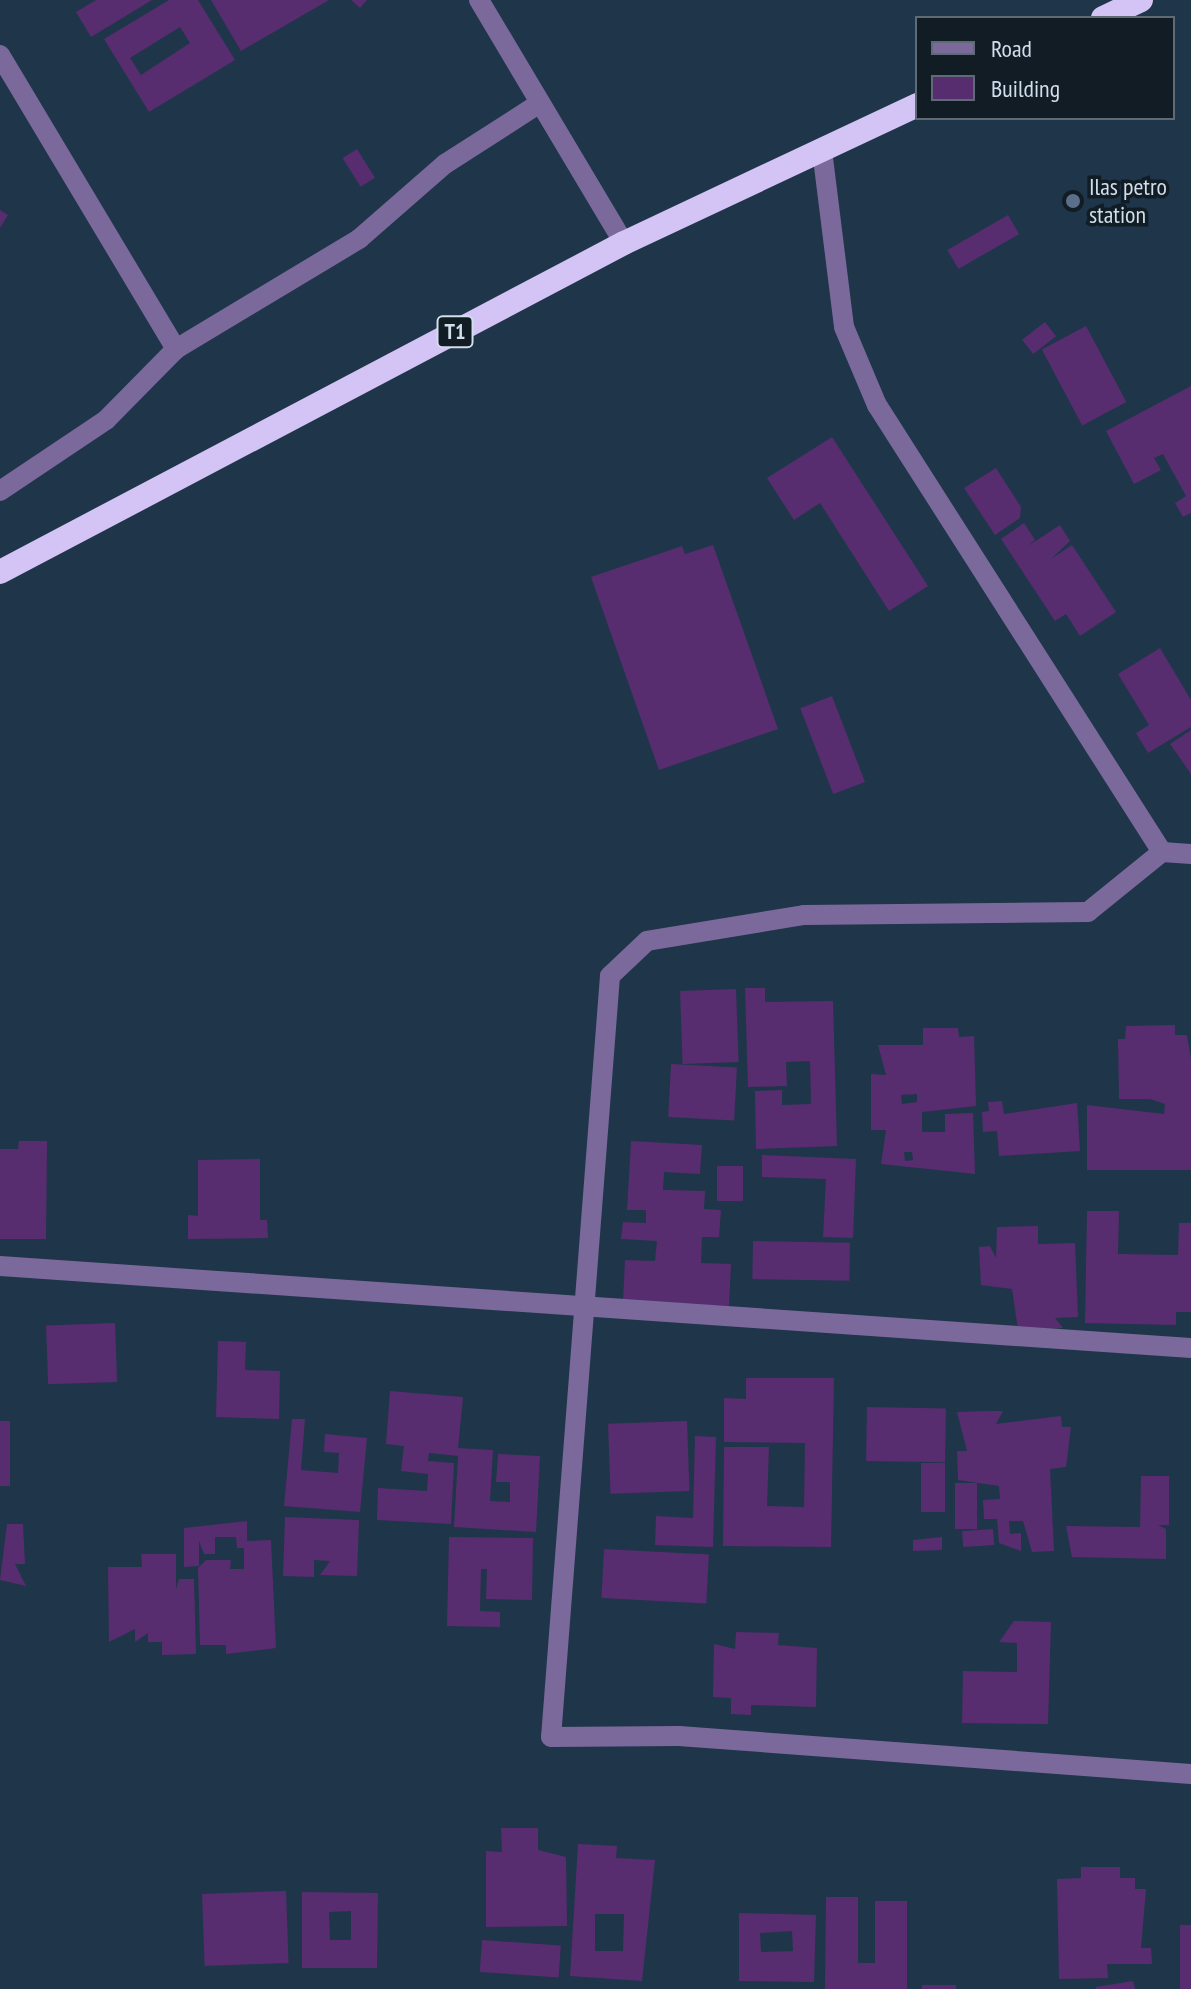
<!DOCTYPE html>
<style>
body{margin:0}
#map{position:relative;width:1191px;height:1989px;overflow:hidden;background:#1f354a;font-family:"PT Sans Narrow",sans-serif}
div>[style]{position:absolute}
.building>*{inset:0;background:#572d6f;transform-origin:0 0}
.minor>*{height:20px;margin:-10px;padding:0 10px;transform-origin:10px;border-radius:10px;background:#7b699c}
.highway>*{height:24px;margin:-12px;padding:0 12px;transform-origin:12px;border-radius:12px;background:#d4c4f5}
.dots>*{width:22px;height:22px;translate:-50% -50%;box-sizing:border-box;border:4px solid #121c25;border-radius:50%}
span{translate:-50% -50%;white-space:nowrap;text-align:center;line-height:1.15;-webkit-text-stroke:7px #121c25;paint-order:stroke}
.shield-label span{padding:2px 6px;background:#121c25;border:2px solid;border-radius:6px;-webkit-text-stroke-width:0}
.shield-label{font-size:22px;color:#d1deec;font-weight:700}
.poi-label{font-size:24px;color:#d1deec}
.left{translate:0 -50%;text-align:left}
.legend{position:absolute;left:915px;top:16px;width:260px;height:104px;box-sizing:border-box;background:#121c25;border:2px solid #5e6a75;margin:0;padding:10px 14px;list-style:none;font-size:24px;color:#d1deec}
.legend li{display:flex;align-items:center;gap:16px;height:40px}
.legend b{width:40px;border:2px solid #5e6a75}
</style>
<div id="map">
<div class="building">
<i style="clip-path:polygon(96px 0,152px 0,91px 37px,76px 12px)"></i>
<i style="clip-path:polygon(evenodd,169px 0,198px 0,235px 60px,149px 112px,104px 39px,169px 0,180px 27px,190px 43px,141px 75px,130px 58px,180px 27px)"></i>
<i style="clip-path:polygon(211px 0,329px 0,241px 51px)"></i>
<i style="clip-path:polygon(351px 0,367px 0,360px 8px)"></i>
<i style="left:357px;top:149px;width:34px;height:17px;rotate:58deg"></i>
<i style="clip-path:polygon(0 210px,8px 215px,0 228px)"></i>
<i style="left:1008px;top:215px;width:22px;height:70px;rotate:60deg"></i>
<i style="left:1045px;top:322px;width:18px;height:29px;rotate:52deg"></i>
<i style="left:1086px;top:326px;width:86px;height:50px;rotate:62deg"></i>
<i style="clip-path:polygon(1191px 386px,1191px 513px,1183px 517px,1175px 503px,1186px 496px,1163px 454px,1154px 458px,1161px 470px,1134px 484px,1106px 431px)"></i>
<i style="clip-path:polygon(832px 437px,928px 586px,889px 611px,820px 503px,794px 520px,767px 478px)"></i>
<i style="clip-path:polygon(996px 468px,1021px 507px,1020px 518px,995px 535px,964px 488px)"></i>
<i style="clip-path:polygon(1024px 523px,1035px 540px,1028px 546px,1060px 525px,1070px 541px,1051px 559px,1072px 545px,1116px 612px,1080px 636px,1066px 614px,1055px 621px,1001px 539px)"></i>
<i style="clip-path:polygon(713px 545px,778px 729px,659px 770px,591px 577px,682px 546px,685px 554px)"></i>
<i style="clip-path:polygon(1160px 648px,1191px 700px,1191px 727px,1148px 753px,1136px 733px,1149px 725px,1118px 674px)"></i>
<i style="left:832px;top:696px;width:92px;height:34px;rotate:69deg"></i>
<i style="clip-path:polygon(1191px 730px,1191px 774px,1170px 744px)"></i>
<i style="clip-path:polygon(745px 988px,765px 988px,765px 1002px,833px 1001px,837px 1146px,756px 1149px,755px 1091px,782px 1090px,782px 1105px,811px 1104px,810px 1061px,786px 1062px,787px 1086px,748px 1087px)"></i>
<i style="left:736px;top:989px;width:73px;height:56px;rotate:88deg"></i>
<i style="clip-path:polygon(1175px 1025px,1175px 1035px,1187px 1035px,1191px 1060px,1191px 1170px,1087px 1170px,1087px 1105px,1164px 1114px,1165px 1104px,1150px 1099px,1119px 1099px,1118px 1039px,1125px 1039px,1126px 1026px)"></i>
<i style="clip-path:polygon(evenodd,923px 1028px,958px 1028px,959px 1037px,974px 1036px,976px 1106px,922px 1112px,922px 1132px,945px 1132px,945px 1114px,973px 1113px,975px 1174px,881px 1164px,886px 1130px,871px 1130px,871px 1074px,886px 1075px,878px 1045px,923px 1045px,923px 1028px,917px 1094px,917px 1102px,902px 1104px,901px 1095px,917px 1094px,923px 1028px,904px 1152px,912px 1152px,913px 1160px,905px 1161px,904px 1152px)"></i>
<i style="left:671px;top:1064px;width:66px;height:53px;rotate:3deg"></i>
<i style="clip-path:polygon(1002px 1101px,1004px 1114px,1077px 1103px,1080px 1151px,999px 1156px,997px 1131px,983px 1132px,982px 1112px,989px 1111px,988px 1102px)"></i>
<i style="clip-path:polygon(19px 1141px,47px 1141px,46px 1239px,0 1239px,0 1149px,18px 1149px)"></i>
<i style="clip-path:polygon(631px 1141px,702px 1145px,700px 1174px,664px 1172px,663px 1190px,705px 1191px,704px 1209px,721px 1210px,719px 1237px,702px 1237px,701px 1263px,731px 1264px,729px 1306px,623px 1301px,625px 1260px,655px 1261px,657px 1241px,621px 1239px,623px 1222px,646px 1223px,646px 1210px,627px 1210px)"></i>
<i style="clip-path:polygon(762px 1155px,856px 1159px,853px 1238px,823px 1237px,826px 1179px,762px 1177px)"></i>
<i style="clip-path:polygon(260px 1159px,260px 1220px,267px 1220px,268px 1238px,188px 1239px,188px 1215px,198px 1216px,198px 1160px)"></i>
<i style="left:743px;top:1166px;width:35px;height:26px;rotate:90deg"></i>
<i style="clip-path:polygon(1087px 1211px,1119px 1211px,1118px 1254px,1178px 1255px,1179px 1223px,1191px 1223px,1191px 1312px,1176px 1312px,1176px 1325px,1085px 1323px)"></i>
<i style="clip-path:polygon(1038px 1226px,1038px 1244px,1075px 1243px,1078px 1317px,1055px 1318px,1063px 1328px,1018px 1330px,1012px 1289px,981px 1285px,979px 1247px,990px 1246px,996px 1258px,997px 1227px)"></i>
<i style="left:753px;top:1241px;width:97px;height:38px;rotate:1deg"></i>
<i style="left:115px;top:1323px;width:59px;height:69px;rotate:88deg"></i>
<i style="clip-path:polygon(218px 1341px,246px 1342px,245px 1370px,280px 1371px,279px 1419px,216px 1417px)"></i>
<i style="clip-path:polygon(746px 1378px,834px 1378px,831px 1547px,723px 1546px,724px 1447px,769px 1447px,767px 1506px,804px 1507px,805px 1443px,724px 1442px,724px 1398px,746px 1399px)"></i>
<i style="clip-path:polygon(390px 1391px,463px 1397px,458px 1448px,493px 1450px,490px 1501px,510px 1502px,510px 1482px,496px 1482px,498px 1454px,540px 1456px,536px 1532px,454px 1527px,458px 1456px,429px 1453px,428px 1461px,454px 1463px,451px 1524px,377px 1520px,378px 1488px,427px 1491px,428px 1474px,401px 1471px,404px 1446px,386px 1444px)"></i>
<i style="left:867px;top:1407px;width:79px;height:54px;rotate:1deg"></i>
<i style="clip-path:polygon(989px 1411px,1003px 1411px,996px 1424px,1061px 1416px,1062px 1427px,1071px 1427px,1066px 1467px,1050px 1469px,1054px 1551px,1032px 1552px,1023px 1521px,1009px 1521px,1010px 1534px,1021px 1533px,1021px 1551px,999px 1543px,997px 1519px,984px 1519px,983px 1500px,1000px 1499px,999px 1486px,958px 1480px,957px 1451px,967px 1451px,957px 1412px)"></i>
<i style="clip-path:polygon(292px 1419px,305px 1419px,301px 1470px,338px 1473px,339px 1453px,324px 1452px,325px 1434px,367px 1438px,360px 1512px,284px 1506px)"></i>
<i style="left:0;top:1421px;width:10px;height:65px"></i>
<i style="left:687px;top:1421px;width:70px;height:79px;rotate:88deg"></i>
<i style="clip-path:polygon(695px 1436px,716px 1437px,713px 1547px,655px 1545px,656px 1516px,693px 1518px)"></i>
<i style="left:921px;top:1463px;width:24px;height:49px"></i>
<i style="clip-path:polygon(1141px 1476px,1169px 1476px,1169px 1525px,1158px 1525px,1166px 1529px,1166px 1559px,1072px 1557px,1066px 1526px,1140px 1527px)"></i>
<i style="left:955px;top:1483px;width:22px;height:46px"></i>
<i style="clip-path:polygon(285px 1517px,359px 1520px,357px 1576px,320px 1575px,330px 1561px,314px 1560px,314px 1577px,283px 1576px)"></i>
<i style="clip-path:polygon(247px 1521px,247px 1541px,271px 1540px,276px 1648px,226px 1654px,226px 1645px,200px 1645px,198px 1568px,206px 1560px,231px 1560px,230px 1569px,244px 1569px,244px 1548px,237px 1548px,236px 1537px,215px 1537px,215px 1554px,204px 1554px,199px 1541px,199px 1566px,184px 1567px,184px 1528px)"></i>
<i style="clip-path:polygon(7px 1524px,23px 1524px,25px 1564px,15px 1564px,26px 1586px,0 1580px)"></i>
<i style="left:993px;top:1529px;width:16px;height:31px;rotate:86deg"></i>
<i style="clip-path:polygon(449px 1537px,533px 1538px,532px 1600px,486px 1599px,487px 1569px,481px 1569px,480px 1611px,500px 1612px,500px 1627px,447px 1626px)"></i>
<i style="clip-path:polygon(942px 1537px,942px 1550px,913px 1551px,913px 1540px)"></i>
<i style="left:604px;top:1549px;width:105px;height:49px;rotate:3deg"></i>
<i style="clip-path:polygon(141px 1554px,176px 1554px,176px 1589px,179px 1579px,194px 1579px,196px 1654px,162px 1655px,162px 1642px,148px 1642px,148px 1633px,135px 1642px,135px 1629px,109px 1642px,108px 1567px,142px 1567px)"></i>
<i style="clip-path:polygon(1014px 1621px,1051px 1622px,1048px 1724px,962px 1723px,963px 1671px,1017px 1672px,1017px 1643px,999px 1642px)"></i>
<i style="clip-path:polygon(736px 1632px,779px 1633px,778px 1645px,817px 1648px,816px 1707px,751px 1705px,751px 1715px,731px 1714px,731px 1698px,713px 1697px,714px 1644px,735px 1649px)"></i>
<i style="clip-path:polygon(501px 1828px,538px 1828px,538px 1850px,566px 1857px,567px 1926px,486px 1927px,486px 1851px,502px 1852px)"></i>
<i style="clip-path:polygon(evenodd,578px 1844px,617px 1846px,616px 1858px,655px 1860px,642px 1981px,570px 1976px,578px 1844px,595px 1914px,624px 1914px,623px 1951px,595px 1951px,595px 1914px)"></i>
<i style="clip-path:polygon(1081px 1867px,1120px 1867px,1120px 1878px,1135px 1878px,1135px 1889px,1146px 1889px,1141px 1948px,1151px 1948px,1152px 1964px,1107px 1964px,1108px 1978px,1059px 1979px,1057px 1879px,1081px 1878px)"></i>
<i style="left:286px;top:1891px;width:72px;height:84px;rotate:88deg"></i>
<i style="clip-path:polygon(evenodd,302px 1892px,378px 1893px,377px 1968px,302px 1968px,302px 1892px,351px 1911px,351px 1940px,330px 1940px,329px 1912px,351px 1911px)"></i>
<i style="clip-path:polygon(826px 1897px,858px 1897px,858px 1963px,875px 1963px,875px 1901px,907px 1901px,907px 1989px,825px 1989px)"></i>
<i style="clip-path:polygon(evenodd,739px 1913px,816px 1915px,814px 1982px,739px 1981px,739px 1913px,792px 1931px,793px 1951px,761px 1952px,760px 1933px,792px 1931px)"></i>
<i style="left:1191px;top:1925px;width:64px;height:11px;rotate:90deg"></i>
<i style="left:482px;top:1940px;width:79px;height:32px;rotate:4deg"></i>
<i style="clip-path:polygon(1133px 1981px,1135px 1989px,1096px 1989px,1096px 1987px)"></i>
<i style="left:922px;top:1985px;width:34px;height:4px"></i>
</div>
<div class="minor">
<i style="left:479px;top:0;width:283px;rotate:59.2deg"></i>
<i style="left:0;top:55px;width:343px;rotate:59.1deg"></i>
<i style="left:822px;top:150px;width:178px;rotate:82.9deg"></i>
<i style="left:844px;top:327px;width:85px;rotate:67.1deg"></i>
<i style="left:877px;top:405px;width:530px;rotate:57.48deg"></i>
<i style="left:1162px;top:852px;width:29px;rotate:4deg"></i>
<i style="left:0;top:491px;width:128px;rotate:-33.8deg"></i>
<i style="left:106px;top:420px;width:100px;rotate:-45.4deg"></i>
<i style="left:176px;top:349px;width:214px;rotate:-31deg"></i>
<i style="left:359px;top:239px;width:114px;rotate:-41.1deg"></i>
<i style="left:445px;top:164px;width:113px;rotate:-32.7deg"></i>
<i style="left:1162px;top:852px;width:95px;rotate:141deg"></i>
<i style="left:1088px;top:912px;width:284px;rotate:179.4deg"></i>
<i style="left:804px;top:915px;width:159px;rotate:170.6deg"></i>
<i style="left:647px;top:941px;width:51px;rotate:136.6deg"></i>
<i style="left:610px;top:976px;width:763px;rotate:94.43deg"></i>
<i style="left:551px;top:1737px;width:128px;rotate:-0.4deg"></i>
<i style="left:679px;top:1736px;width:513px;rotate:4.24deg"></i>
<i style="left:0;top:1266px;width:1194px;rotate:3.94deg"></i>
</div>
<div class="highway">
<i style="left:1103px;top:18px;width:42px;rotate:-25.3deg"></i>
<i style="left:0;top:572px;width:705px;rotate:-27.8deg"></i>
<i style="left:624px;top:243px;width:324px;rotate:-25.2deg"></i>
</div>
<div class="dots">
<i style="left:1073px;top:201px;background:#5c6f8a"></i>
</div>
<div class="shield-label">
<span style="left:455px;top:332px">T1</span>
</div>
<div class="poi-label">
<span class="left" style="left:1089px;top:201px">Ilas petro<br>station</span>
</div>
<ul class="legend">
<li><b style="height:10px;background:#7b699c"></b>Road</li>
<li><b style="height:22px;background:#572d6f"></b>Building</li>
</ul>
</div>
